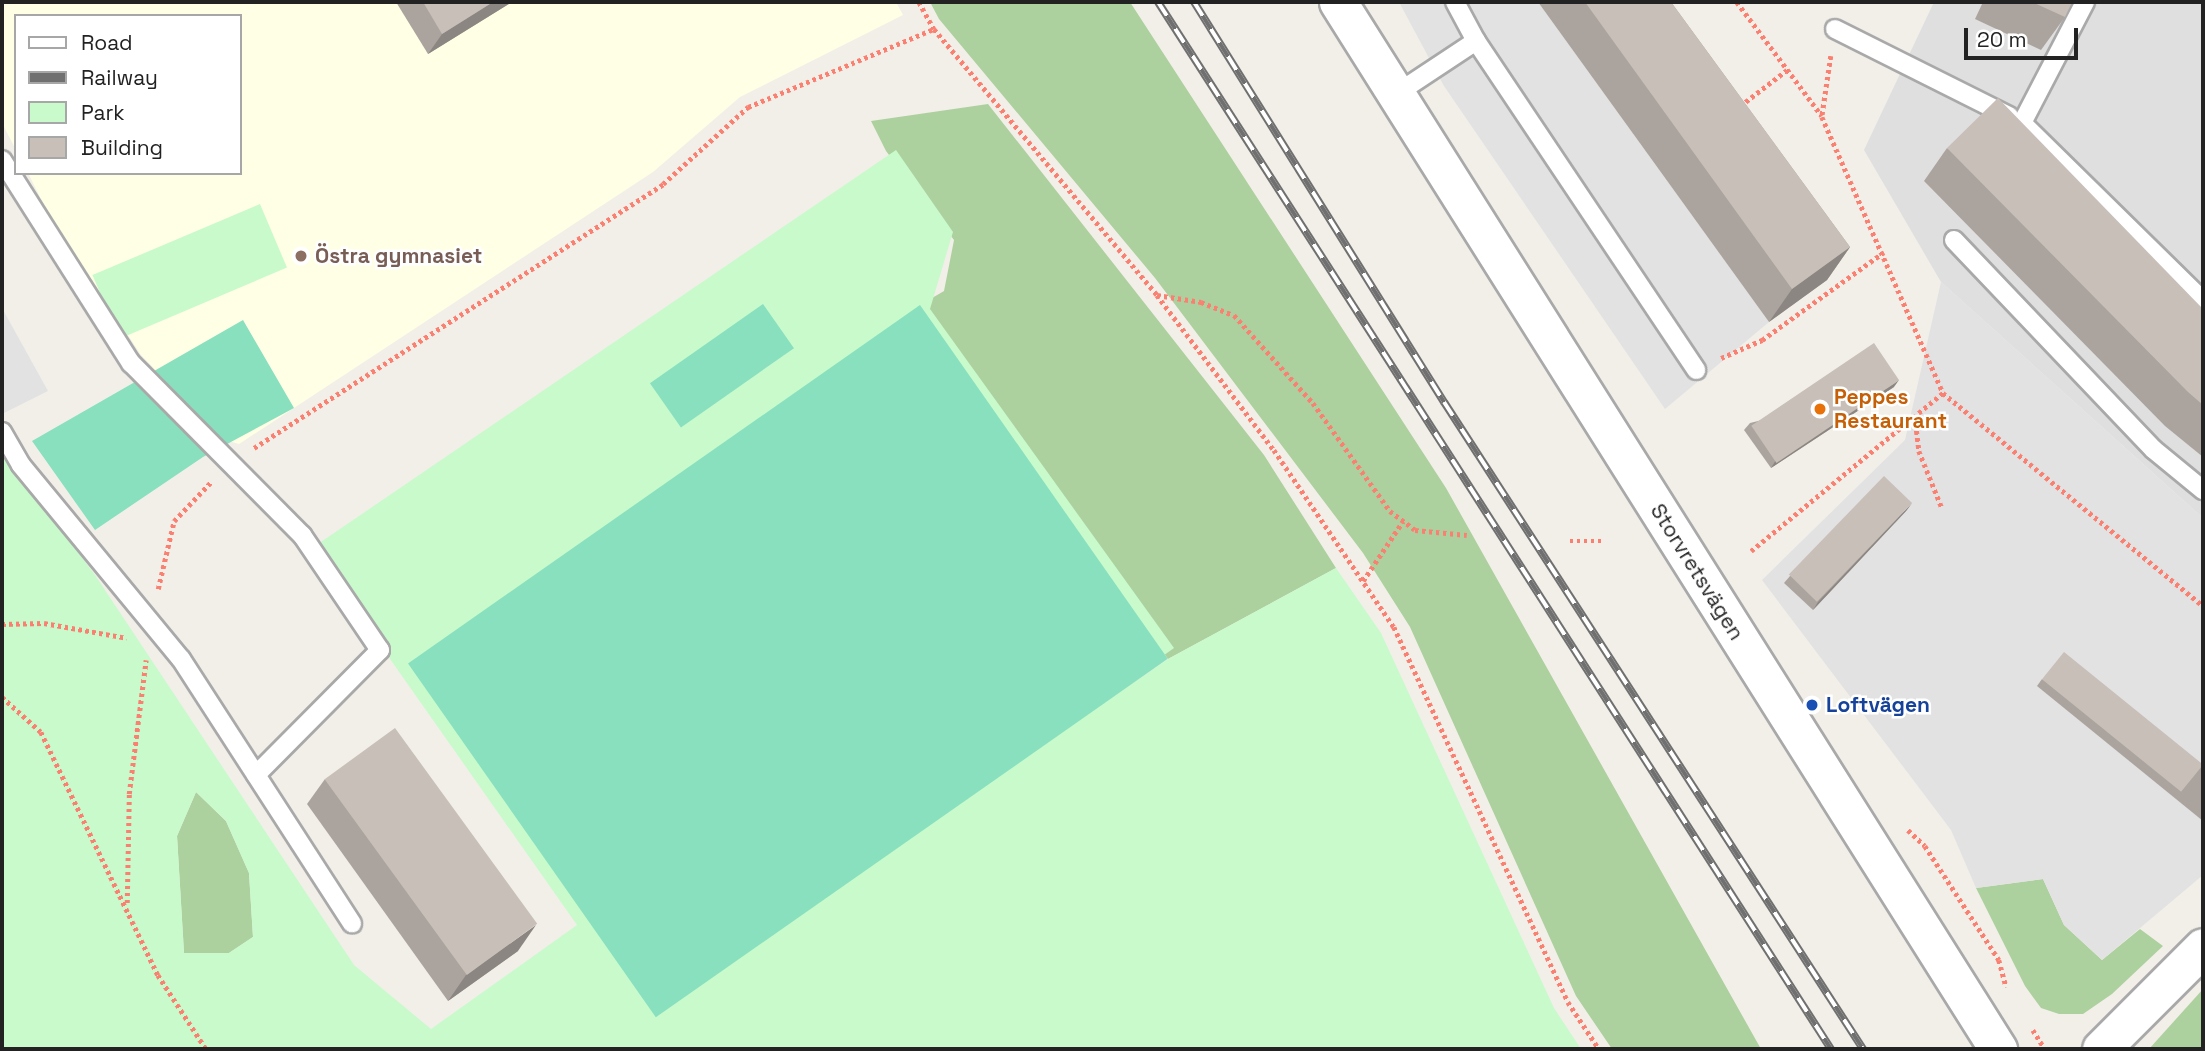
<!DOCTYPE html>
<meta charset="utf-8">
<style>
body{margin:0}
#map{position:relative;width:2205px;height:1051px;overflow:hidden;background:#f2efe9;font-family:"Space Grotesk",sans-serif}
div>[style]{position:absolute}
.residential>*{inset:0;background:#e0dfdf}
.education>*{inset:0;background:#ffffe5}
.forest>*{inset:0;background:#add19e}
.park>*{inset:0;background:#c8facc;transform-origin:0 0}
.pitch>*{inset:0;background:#88e0be;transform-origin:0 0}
.parking>*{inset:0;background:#e2e2e2}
.path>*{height:4.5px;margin-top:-2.25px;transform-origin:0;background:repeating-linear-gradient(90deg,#fa8072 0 3.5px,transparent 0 7px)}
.roads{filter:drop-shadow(2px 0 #a9a9a9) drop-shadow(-2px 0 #a9a9a9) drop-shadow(0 2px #a9a9a9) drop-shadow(0 -2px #a9a9a9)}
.lane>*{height:18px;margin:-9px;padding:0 9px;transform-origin:9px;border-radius:9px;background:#fff}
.street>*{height:37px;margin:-18.5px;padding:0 18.5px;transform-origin:18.5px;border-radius:18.5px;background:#fff}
.rail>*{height:8px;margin-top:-4px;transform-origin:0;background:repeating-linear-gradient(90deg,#fff 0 16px,#707070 0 32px);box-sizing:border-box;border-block:2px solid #707070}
.wall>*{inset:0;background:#aba49e}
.shaded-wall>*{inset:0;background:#8b8681}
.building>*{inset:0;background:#c7bfb8;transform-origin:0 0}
.dots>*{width:19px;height:19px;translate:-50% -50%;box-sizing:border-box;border:4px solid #fff;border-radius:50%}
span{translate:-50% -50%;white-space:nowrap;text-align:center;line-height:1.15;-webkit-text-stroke:5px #fff;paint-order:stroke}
.education-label{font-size:21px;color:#785e54;font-weight:700}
.left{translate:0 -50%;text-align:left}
.food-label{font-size:21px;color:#c56008;font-weight:700}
.street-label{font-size:21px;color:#222}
.transit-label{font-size:21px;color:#164399;font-weight:700}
.frame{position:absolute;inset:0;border:4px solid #222;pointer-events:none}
.legend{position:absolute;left:14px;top:14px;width:228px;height:161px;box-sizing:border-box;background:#fff;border:2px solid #a7a7a7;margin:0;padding:9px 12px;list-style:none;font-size:21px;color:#222}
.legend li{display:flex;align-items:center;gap:14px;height:35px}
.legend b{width:35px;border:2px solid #a7a7a7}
.scale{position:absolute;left:1964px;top:28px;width:114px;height:32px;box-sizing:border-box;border:4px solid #222;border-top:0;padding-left:9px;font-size:21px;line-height:24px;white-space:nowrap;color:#222;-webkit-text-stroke:5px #fff;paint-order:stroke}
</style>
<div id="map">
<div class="residential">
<i style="clip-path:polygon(1934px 2px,2203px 2px,2203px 518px,1941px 282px,1864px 150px)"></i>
</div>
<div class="education">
<i style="clip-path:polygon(2px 2px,896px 2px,903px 15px,740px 97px,653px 172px,239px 444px,222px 439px,141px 355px,49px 215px,28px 173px,240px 173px,240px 16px,16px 16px,16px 150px,2px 123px)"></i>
</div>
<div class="forest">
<i style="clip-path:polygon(930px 2px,1130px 2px,1446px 488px,1761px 1049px,1612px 1049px,1576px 996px,1410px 627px,1363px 553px,1155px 278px,939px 19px)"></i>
<i style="clip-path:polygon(988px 104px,1264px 455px,1336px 568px,1168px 659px,920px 305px,944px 291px,954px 240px,886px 151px,871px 121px)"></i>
<i style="clip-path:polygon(196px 792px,226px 821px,249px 873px,253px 937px,229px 953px,184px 953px,177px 836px)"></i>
<i style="clip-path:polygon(2043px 879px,2064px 925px,2102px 960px,2140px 929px,2163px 946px,2112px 994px,2083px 1014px,2059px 1014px,2041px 1008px,2025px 986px,1976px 888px)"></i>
<i style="clip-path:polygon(2203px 989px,2203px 1049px,2149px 1049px)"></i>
</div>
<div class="park">
<i style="clip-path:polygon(evenodd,896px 150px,953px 232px,930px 309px,1174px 648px,928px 824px,1168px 659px,1336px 568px,1381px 633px,1554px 1008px,1581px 1049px,2px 1049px,2px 450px,95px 575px,354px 965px,431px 1029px,577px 925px,312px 548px,896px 150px,196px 792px,226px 821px,249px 873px,253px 937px,229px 953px,184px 953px,177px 836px,196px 792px)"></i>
<i style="left:260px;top:204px;width:69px;height:182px;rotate:67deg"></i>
</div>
<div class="pitch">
<i style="left:763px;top:304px;width:54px;height:138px;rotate:55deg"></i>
<i style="left:920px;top:305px;width:432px;height:625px;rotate:55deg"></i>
<i style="clip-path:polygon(243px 320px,294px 408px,203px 457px,95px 530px,32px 441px)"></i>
</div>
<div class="parking">
<i style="clip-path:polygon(1399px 2px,1538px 2px,1769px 322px,1665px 409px,1444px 86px)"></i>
<i style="clip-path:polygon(1941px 282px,2203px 518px,2203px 875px,2102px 960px,2064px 925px,2043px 879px,1976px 888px,1951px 830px,1762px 580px,1905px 440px)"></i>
<i style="clip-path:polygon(2px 308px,48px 391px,2px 414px)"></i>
</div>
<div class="path">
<i style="left:919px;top:2px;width:31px;rotate:61deg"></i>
<i style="left:934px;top:29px;width:347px;rotate:50deg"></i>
<i style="left:1157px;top:295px;width:45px;rotate:9deg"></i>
<i style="left:1201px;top:302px;width:35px;rotate:22deg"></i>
<i style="left:1234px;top:315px;width:118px;rotate:48.1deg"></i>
<i style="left:1313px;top:403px;width:133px;rotate:54.5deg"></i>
<i style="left:1390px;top:511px;width:31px;rotate:37deg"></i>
<i style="left:1415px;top:530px;width:52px;rotate:5.5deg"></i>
<i style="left:1737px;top:2px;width:142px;rotate:53.3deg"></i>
<i style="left:1831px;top:56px;width:62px;rotate:98.4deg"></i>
<i style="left:1822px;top:117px;width:301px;rotate:66.3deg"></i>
<i style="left:1943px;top:393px;width:336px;rotate:39.3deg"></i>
<i style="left:1740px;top:106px;width:59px;rotate:-37.5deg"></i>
<i style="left:1157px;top:295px;width:194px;rotate:53deg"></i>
<i style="left:1274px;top:450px;width:214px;rotate:55.9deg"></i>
<i style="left:1394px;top:627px;width:413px;rotate:65.1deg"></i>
<i style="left:1568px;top:1002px;width:56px;rotate:56.6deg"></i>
<i style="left:1721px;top:358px;width:45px;rotate:-23.7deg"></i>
<i style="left:1762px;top:340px;width:150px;rotate:-35.8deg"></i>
<i style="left:1915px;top:417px;width:34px;rotate:83deg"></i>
<i style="left:1919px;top:451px;width:61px;rotate:68deg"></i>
<i style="left:254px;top:448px;width:487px;rotate:-32.8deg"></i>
<i style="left:663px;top:184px;width:115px;rotate:-42.2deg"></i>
<i style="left:748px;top:107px;width:202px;rotate:-22.8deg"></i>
<i style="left:1570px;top:541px;width:35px"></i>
<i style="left:1751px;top:551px;width:249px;rotate:-39.5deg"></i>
<i style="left:1363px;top:581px;width:72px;rotate:-56.3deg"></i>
<i style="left:158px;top:589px;width:70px;rotate:-76.8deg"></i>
<i style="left:174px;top:521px;width:55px;rotate:-46.5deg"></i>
<i style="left:2px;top:624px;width:42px;rotate:-1.4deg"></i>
<i style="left:44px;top:623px;width:84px;rotate:10.2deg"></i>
<i style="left:2px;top:697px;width:52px;rotate:41.9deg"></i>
<i style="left:41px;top:732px;width:270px;rotate:64.3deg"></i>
<i style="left:158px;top:975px;width:88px;rotate:57deg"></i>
<i style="left:1908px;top:830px;width:23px;rotate:43deg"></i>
<i style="left:1925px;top:846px;width:136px;rotate:57deg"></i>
<i style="left:1999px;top:960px;width:28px;rotate:75deg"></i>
<i style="left:127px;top:903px;width:109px;rotate:-88.9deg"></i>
<i style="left:129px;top:794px;width:135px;rotate:-82.8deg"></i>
<i style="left:2033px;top:1030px;width:22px;rotate:58deg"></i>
</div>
<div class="roads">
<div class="lane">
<i style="left:1455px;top:2px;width:44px;rotate:61.7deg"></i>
<i style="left:1476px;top:41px;width:396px;rotate:56.2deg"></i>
<i style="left:2085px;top:2px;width:136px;rotate:117.5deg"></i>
<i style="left:2022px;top:123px;width:254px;rotate:44.5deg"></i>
<i style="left:1835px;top:29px;width:195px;rotate:26.6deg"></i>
<i style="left:1396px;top:94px;width:96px;rotate:-33.5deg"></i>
<i style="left:2px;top:160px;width:241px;rotate:57.6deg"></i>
<i style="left:131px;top:363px;width:243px;rotate:45.2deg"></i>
<i style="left:302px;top:535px;width:139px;rotate:55.9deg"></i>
<i style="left:380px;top:650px;width:176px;rotate:134.8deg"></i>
<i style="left:1954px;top:240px;width:289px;rotate:46.4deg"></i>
<i style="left:2153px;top:449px;width:65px;rotate:39.4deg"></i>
<i style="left:2px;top:432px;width:38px;rotate:60deg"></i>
<i style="left:21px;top:465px;width:251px;rotate:50.5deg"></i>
<i style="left:181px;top:659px;width:315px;rotate:57.1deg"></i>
</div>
<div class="street">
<i style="left:1338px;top:2px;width:1238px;rotate:57.77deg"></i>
<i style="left:2101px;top:1049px;width:144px;rotate:-45deg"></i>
</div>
</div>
<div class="rail">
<i style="left:1158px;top:2px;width:1245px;rotate:57.27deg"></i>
<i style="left:1194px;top:2px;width:472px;rotate:58deg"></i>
<i style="left:1444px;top:402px;width:771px;rotate:57.07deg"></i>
</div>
<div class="wall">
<i style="clip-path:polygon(396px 2px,512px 2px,428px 54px)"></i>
<i style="clip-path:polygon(1538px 2px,1671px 2px,1850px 247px,1827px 280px,1769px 322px)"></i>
<i style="clip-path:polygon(1983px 2px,2072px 2px,2065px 17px,2041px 50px,1975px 19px)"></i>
<i style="clip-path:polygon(1947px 148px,2203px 309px,2203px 457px,2165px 426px,1924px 181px)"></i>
<i style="clip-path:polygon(1894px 387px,1771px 468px,1744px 430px,1750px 423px)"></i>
<i style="clip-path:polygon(1907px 510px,1813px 610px,1784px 583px,1790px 576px)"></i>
<i style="clip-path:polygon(2042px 679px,2203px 765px,2203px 821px,2037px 686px)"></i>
<i style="clip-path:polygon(325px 779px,518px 951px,448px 1001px,307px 804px)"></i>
</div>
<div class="shaded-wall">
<i style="clip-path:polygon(493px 2px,512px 2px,428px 54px,442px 34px)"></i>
<i style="clip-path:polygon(1850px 247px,1827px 280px,1769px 322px,1792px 289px)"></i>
<i style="clip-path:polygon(1899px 380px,1894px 387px,1771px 468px,1776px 460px)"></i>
<i style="clip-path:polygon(1912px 503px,1907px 510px,1813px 610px,1818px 602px)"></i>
<i style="clip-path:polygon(536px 925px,518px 951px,448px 1001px,466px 975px)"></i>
</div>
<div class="building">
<i style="clip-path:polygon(423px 2px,493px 2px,442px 34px)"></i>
<i style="clip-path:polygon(1585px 2px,1671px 2px,1850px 247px,1792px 289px)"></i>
<i style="clip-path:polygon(2032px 2px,2072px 2px,2065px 17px)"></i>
<i style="clip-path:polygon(1998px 98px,2203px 309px,2203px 405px,2188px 392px,1947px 148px)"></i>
<i style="left:1874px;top:343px;width:45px;height:148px;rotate:56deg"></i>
<i style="left:1884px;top:476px;width:39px;height:137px;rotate:44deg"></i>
<i style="left:2064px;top:652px;width:179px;height:35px;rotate:39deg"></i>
<i style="left:395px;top:728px;width:242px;height:87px;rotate:54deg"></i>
</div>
<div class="dots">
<i style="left:301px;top:256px;background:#8d6e63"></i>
<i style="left:1820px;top:409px;background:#e8710a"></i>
<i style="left:1812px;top:705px;background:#1a4fb4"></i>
</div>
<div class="education-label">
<span class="left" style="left:315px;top:256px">Östra gymnasiet</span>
</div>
<div class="food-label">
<span class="left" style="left:1834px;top:409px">Peppes<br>Restaurant</span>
</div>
<div class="street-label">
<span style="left:1697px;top:572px;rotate:58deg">Storvretsvägen</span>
</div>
<div class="transit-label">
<span class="left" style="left:1826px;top:705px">Loftvägen</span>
</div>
<div class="frame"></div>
<ul class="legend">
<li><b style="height:9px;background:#fff"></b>Road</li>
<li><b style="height:9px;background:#707070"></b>Railway</li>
<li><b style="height:19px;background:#c8facc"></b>Park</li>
<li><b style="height:19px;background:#c7bfb8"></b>Building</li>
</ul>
<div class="scale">20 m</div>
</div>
